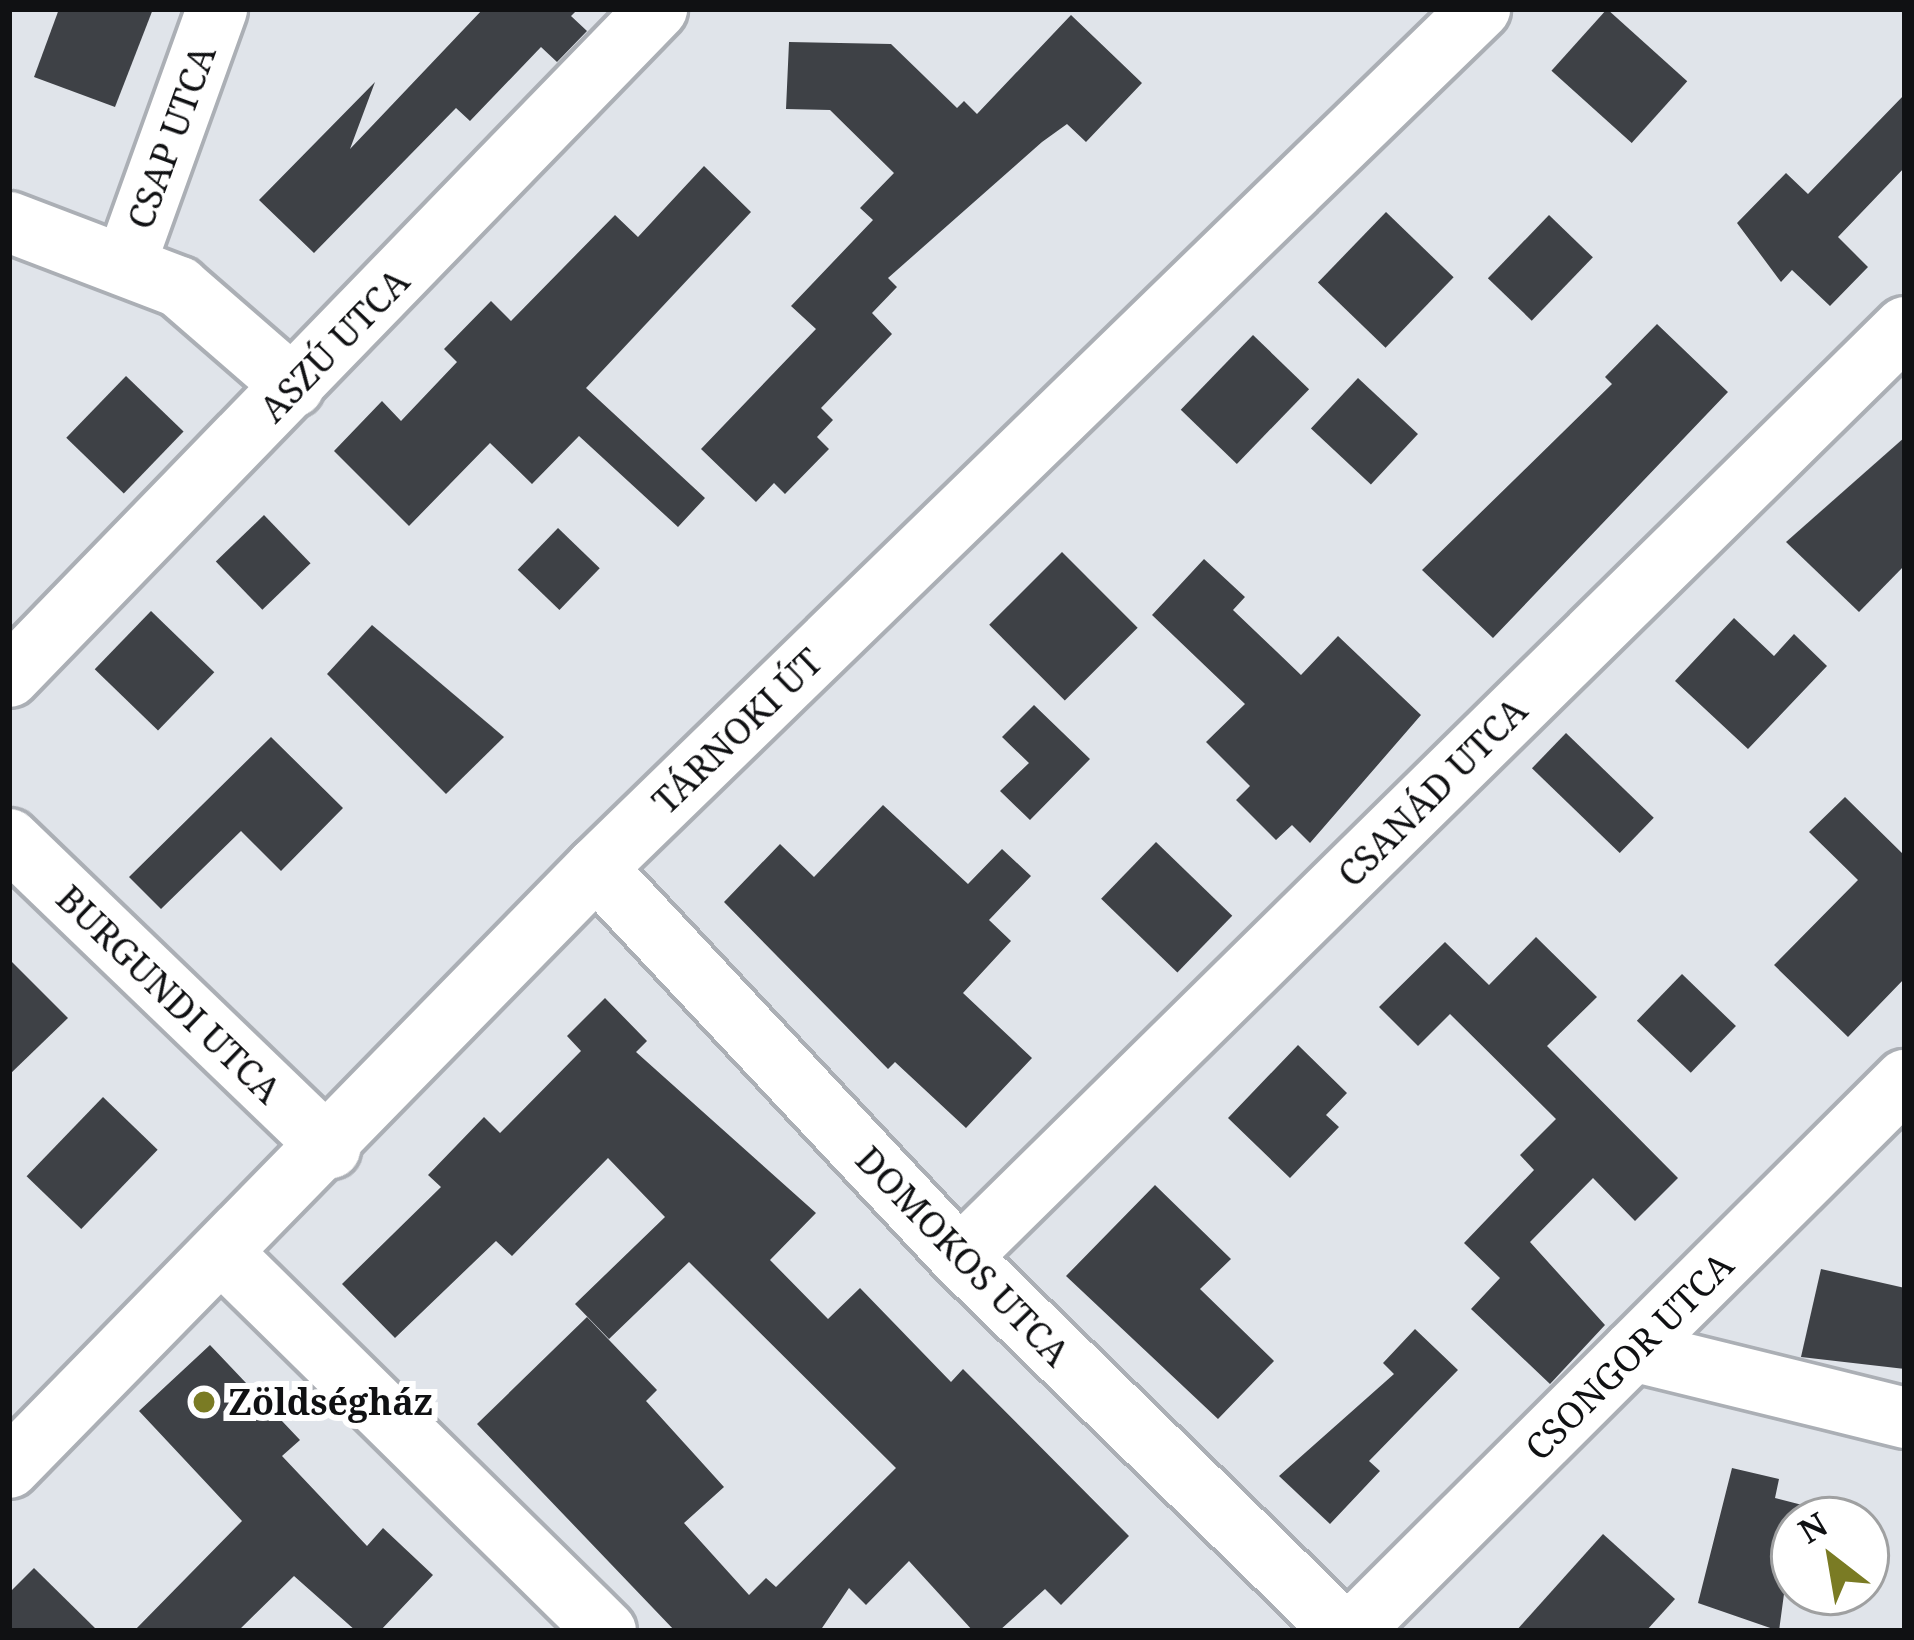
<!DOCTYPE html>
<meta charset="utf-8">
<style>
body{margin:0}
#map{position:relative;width:1914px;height:1640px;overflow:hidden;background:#e0e4ea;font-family:"Noto Serif",serif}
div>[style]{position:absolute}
.building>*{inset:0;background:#3e4146;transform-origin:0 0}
.roads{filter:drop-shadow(3px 0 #abafb5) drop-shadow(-3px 0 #abafb5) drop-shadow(0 3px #abafb5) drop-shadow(0 -3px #abafb5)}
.minor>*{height:60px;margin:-30px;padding:0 30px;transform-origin:30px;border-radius:30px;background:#fff}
.dots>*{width:33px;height:33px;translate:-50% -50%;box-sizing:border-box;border:6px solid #fff;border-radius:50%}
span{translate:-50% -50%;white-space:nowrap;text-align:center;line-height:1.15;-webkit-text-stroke:12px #fff;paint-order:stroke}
.street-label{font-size:36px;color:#101113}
.poi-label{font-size:36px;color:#101113;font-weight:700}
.left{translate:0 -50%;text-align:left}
.frame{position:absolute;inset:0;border:12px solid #101113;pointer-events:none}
.north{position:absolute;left:1770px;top:1496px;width:120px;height:120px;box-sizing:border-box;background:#fff;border:3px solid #9fa0a1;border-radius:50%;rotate:329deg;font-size:33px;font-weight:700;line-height:48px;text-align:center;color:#101113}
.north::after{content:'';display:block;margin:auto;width:42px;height:54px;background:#7a7b24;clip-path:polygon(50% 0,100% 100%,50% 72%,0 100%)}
</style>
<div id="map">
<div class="building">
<i style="clip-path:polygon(59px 9px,153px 9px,115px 107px,34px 77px)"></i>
<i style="clip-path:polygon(483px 9px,578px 9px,571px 16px,587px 31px,557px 62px,541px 47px,470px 121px,456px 108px,314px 253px,259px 200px,375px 82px,350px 149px)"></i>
<i style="left:1607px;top:9px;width:108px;height:83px;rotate:42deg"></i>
<i style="clip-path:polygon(1071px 15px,1142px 83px,1086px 142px,1067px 124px,1042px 142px,888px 278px,897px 287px,872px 313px,892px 334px,821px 408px,833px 420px,817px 437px,829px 449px,785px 494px,774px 483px,756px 502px,701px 449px,816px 329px,791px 306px,873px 220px,860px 208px,894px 173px,830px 110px,786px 109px,789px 42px,891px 44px,957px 108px,964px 101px,977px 114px)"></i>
<i style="clip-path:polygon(1905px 94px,1905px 167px,1838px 237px,1868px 267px,1830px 306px,1792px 270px,1781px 282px,1737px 223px,1786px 173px,1808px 194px)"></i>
<i style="clip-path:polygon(704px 166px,751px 212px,586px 388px,705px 498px,678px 527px,579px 436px,532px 484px,490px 443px,409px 526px,334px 451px,382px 401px,401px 421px,457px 362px,444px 349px,491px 301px,511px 321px,615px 215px,638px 237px)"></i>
<i style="left:1386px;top:212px;width:94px;height:98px;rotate:44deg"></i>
<i style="left:1549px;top:215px;width:61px;height:88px;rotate:44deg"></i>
<i style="clip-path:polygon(1657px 324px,1728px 392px,1493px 638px,1422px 570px,1612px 384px,1605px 377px)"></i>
<i style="left:1253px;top:335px;width:78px;height:104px;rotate:44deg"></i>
<i style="left:126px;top:376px;width:80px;height:86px;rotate:44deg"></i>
<i style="left:1358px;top:378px;width:82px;height:69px;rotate:43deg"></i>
<i style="clip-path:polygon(1905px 437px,1905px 565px,1859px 612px,1786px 542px)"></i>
<i style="left:264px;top:515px;width:67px;height:67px;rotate:46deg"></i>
<i style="left:558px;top:528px;width:58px;height:58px;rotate:44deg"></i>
<i style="left:1062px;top:552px;width:107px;height:103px;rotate:45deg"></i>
<i style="clip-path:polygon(1204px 559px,1245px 597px,1233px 610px,1301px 675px,1338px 636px,1421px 715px,1310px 843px,1292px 825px,1276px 840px,1236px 800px,1250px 786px,1206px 742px,1245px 704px,1152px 615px)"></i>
<i style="left:151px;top:611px;width:88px;height:81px;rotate:44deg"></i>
<i style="clip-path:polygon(1734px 618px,1774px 656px,1794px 634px,1827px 666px,1748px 749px,1675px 681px)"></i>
<i style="clip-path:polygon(372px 625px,504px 737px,446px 794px,327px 674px)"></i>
<i style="clip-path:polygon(1034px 705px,1090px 759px,1030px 820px,1000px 791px,1029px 763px,1002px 737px)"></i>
<i style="left:1566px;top:733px;width:122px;height:49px;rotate:44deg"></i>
<i style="clip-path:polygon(271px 737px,343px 808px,281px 871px,241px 831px,161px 909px,129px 877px)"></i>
<i style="clip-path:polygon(1845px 797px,1905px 856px,1905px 978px,1848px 1037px,1774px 965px,1858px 880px,1809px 832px)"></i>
<i style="clip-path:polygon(883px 805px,968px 884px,1002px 849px,1031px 876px,989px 920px,1011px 941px,963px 993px,1032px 1058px,966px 1128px,895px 1062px,888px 1069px,724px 902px,780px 844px,814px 877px)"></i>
<i style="left:1156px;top:842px;width:106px;height:79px;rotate:44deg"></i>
<i style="clip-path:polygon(1536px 937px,1597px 997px,1547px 1046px,1678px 1178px,1635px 1221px,1593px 1178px,1530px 1242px,1605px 1325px,1550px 1384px,1471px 1309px,1500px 1278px,1464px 1243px,1534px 1170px,1520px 1155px,1556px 1119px,1450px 1014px,1418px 1046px,1379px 1007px,1445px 942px,1489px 985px)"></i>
<i style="clip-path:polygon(9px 959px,68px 1018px,9px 1075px)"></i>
<i style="left:1682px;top:974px;width:75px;height:65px;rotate:44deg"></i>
<i style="clip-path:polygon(605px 998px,647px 1041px,636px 1052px,816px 1213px,770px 1260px,828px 1319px,860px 1288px,951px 1382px,963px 1369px,1129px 1536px,1061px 1605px,1045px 1589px,999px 1631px,973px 1631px,909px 1561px,866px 1605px,849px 1588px,820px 1631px,675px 1631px,477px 1424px,587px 1317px,657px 1390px,646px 1401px,724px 1487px,684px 1523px,749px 1595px,766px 1578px,776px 1587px,896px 1468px,689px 1262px,609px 1339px,575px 1304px,665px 1217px,608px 1158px,512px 1256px,496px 1241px,395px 1338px,342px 1284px,441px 1187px,428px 1175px,484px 1117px,500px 1133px,581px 1051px,567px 1036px)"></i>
<i style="clip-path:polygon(1298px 1045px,1347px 1093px,1326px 1115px,1339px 1127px,1290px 1178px,1228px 1118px)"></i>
<i style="left:103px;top:1097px;width:76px;height:110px;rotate:44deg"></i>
<i style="clip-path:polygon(1155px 1185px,1231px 1259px,1200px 1289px,1274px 1361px,1218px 1419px,1066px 1276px)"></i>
<i style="clip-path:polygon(1821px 1269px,1905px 1288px,1905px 1369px,1801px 1357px)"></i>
<i style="clip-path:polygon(1415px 1329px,1458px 1370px,1369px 1461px,1380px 1471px,1330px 1524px,1279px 1476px,1394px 1374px,1383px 1363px)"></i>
<i style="clip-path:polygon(210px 1345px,300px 1440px,282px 1456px,367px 1546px,383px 1528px,433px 1575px,380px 1631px,356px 1631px,294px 1576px,238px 1631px,134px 1631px,242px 1521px,139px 1411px)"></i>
<i style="clip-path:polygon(1732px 1468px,1779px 1479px,1775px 1498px,1810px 1507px,1794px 1520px,1779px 1631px,1698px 1603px)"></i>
<i style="clip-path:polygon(1603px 1534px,1675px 1599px,1646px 1631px,1516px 1631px)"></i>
<i style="clip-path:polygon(34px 1568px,98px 1631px,9px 1631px,9px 1593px)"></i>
</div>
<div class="roads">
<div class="minor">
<i style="left:9px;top:222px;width:182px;rotate:20.9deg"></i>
<i style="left:179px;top:287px;width:152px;rotate:41deg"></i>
<i style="left:125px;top:265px;width:272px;rotate:-70.2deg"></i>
<i style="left:9px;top:677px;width:931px;rotate:-45.87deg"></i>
<i style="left:9px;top:839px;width:446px;rotate:43.9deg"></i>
<i style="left:596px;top:868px;width:533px;rotate:46.9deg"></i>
<i style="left:960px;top:1257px;width:535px;rotate:44.32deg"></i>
<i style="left:224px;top:1255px;width:536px;rotate:44.55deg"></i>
<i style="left:960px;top:1257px;width:1326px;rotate:-44.54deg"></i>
<i style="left:1633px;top:1351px;width:280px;rotate:13.8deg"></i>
<i style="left:9px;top:1468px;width:839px;rotate:-45.63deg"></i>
<i style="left:596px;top:868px;width:1233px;rotate:-44.18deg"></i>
<i style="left:1352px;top:1631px;width:781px;rotate:-44.9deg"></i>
</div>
</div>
<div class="dots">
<i style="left:204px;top:1402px;background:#7a7b24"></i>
</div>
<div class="street-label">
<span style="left:171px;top:137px;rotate:-70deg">CSAP UTCA</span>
<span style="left:334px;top:345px;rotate:-46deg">ASZÚ UTCA</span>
<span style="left:737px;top:731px;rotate:-44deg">TÁRNOKI ÚT</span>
<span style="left:1432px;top:792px;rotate:-45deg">CSANÁD UTCA</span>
<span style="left:169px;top:994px;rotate:44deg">BURGUNDI UTCA</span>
<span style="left:963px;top:1256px;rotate:46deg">DOMOKOS UTCA</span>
<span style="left:1629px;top:1356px;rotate:-45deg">CSONGOR UTCA</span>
</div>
<div class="poi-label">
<span class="left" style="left:228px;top:1402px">Zöldségház</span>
</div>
<div class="frame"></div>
<div class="north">N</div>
</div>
